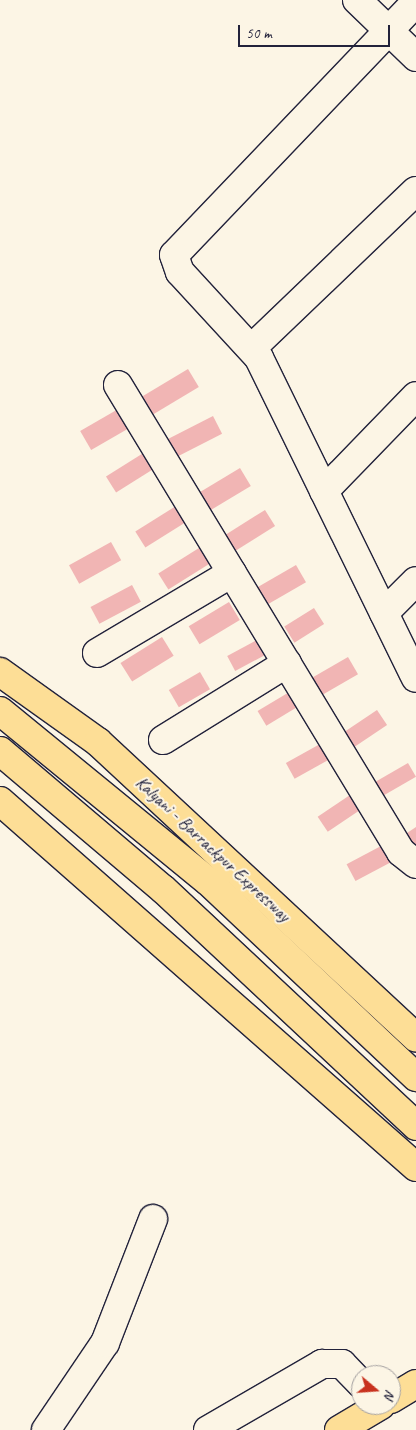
<!DOCTYPE html>
<style>
body{margin:0}
#map{position:relative;width:416px;height:1430px;overflow:hidden;background:#fcf5e5;font-family:Caveat,sans-serif}
div>[style]{position:absolute}
.building>*{inset:0;background:#f1b5b4;transform-origin:0 0}
.roads{filter:drop-shadow(1px 0 #22223b) drop-shadow(-1px 0 #22223b) drop-shadow(0 1px #22223b) drop-shadow(0 -1px #22223b)}
.minor>*{height:28px;margin:-14px;padding:0 14px;transform-origin:14px;border-radius:14px;background:#fcf5e5}
.highway>*{height:28px;margin:-14px;padding:0 14px;transform-origin:14px;border-radius:14px;background:#fdde96}
span{translate:-50% -50%;white-space:nowrap;text-align:center;line-height:1.15;-webkit-text-stroke:4px #fcf5e5;paint-order:stroke}
.street-label{font-size:18px;color:#22223b}
.north{position:absolute;left:351px;top:1365px;width:50px;height:50px;box-sizing:border-box;background:#fcf5e5;border:1px solid #a5a1a1;border-radius:50%;rotate:108deg;font-size:14px;font-weight:700;line-height:20px;text-align:center;color:#22223b}
.north::after{content:'';display:block;margin:auto;width:18px;height:22px;background:#c8321e;clip-path:polygon(50% 0,100% 100%,50% 72%,0 100%)}
.scale{position:absolute;left:238px;top:25px;width:152px;height:22px;box-sizing:border-box;border:2px solid #22223b;border-top:0;padding-left:6px;font-size:15px;line-height:18px;white-space:nowrap;color:#22223b;-webkit-text-stroke:4px #fcf5e5;paint-order:stroke}
</style>
<div id="map">
<div class="building">
<i style="left:188px;top:369px;width:21px;height:53px;rotate:59deg"></i>
<i style="left:120px;top:408px;width:22px;height:46px;rotate:60deg"></i>
<i style="left:213px;top:416px;width:20px;height:50px;rotate:63deg"></i>
<i style="left:145px;top:452px;width:19px;height:46px;rotate:58deg"></i>
<i style="left:240px;top:468px;width:21px;height:47px;rotate:59deg"></i>
<i style="left:176px;top:506px;width:19px;height:48px;rotate:58deg"></i>
<i style="left:265px;top:510px;width:19px;height:47px;rotate:58deg"></i>
<i style="left:111px;top:542px;width:21px;height:48px;rotate:61deg"></i>
<i style="left:199px;top:548px;width:19px;height:48px;rotate:58deg"></i>
<i style="left:296px;top:565px;width:20px;height:45px;rotate:60deg"></i>
<i style="left:132px;top:585px;width:19px;height:47px;rotate:62deg"></i>
<i style="left:229px;top:602px;width:21px;height:47px;rotate:59deg"></i>
<i style="left:314px;top:608px;width:19px;height:35px;rotate:58deg"></i>
<i style="left:162px;top:637px;width:22px;height:49px;rotate:58deg"></i>
<i style="left:259px;top:639px;width:17px;height:36px;rotate:62deg"></i>
<i style="left:348px;top:657px;width:20px;height:42px;rotate:60deg"></i>
<i style="left:200px;top:672px;width:20px;height:36px;rotate:60deg"></i>
<i style="left:291px;top:691px;width:17px;height:39px;rotate:59deg"></i>
<i style="left:377px;top:710px;width:18px;height:40px;rotate:56deg"></i>
<i style="left:320px;top:744px;width:18px;height:39px;rotate:61deg"></i>
<i style="left:408px;top:763px;width:16px;height:39px;rotate:60deg"></i>
<i style="left:350px;top:795px;width:18px;height:39px;rotate:56deg"></i>
<i style="clip-path:polygon(416px 827px,416px 849px,404px 835px)"></i>
<i style="left:381px;top:846px;width:19px;height:39px;rotate:62deg"></i>
</div>
<div class="roads">
<div class="minor">
<i style="left:357px;top:0;width:82px;rotate:44deg"></i>
<i style="left:416px;top:2px;width:350px;rotate:133.7deg"></i>
<i style="left:174px;top:255px;width:18px;rotate:71deg"></i>
<i style="left:180px;top:272px;width:117px;rotate:47.4deg"></i>
<i style="left:259px;top:358px;width:356px;rotate:63.9deg"></i>
<i style="left:252px;top:348px;width:227px;rotate:-43.8deg"></i>
<i style="left:118px;top:385px;width:546px;rotate:58.78deg"></i>
<i style="left:401px;top:852px;width:19px;rotate:39deg"></i>
<i style="left:324px;top:491px;width:132px;rotate:-45.9deg"></i>
<i style="left:384px;top:613px;width:45px;rotate:-45deg"></i>
<i style="left:97px;top:653px;width:157px;rotate:-30.7deg"></i>
<i style="left:163px;top:740px;width:146px;rotate:-31.8deg"></i>
<i style="left:46px;top:1430px;width:105px;rotate:-55.9deg"></i>
<i style="left:105px;top:1343px;width:133px;rotate:-68.8deg"></i>
<i style="left:208px;top:1430px;width:132px;rotate:-30.1deg"></i>
<i style="left:322px;top:1364px;width:20px"></i>
<i style="left:342px;top:1364px;width:28px;rotate:46deg"></i>
</div>
<div class="highway">
<i style="left:0;top:672px;width:120px;rotate:35.5deg"></i>
<i style="left:98px;top:742px;width:434px;rotate:42.9deg"></i>
<i style="left:0;top:711px;width:269px;rotate:39.3deg"></i>
<i style="left:208px;top:881px;width:286px;rotate:43.3deg"></i>
<i style="left:0;top:751px;width:214px;rotate:40.3deg"></i>
<i style="left:163px;top:889px;width:347px;rotate:43.1deg"></i>
<i style="left:0;top:801px;width:554px;rotate:41.34deg"></i>
<i style="left:391px;top:1399px;width:29px;rotate:-31deg"></i>
<i style="left:339px;top:1430px;width:49px;rotate:-30.8deg"></i>
</div>
</div>
<div class="street-label">
<span style="left:213px;top:849px;rotate:43deg">Kalyani - Barrackpur Expressway</span>
</div>
<div class="north">N</div>
<div class="scale">50 m</div>
</div>
